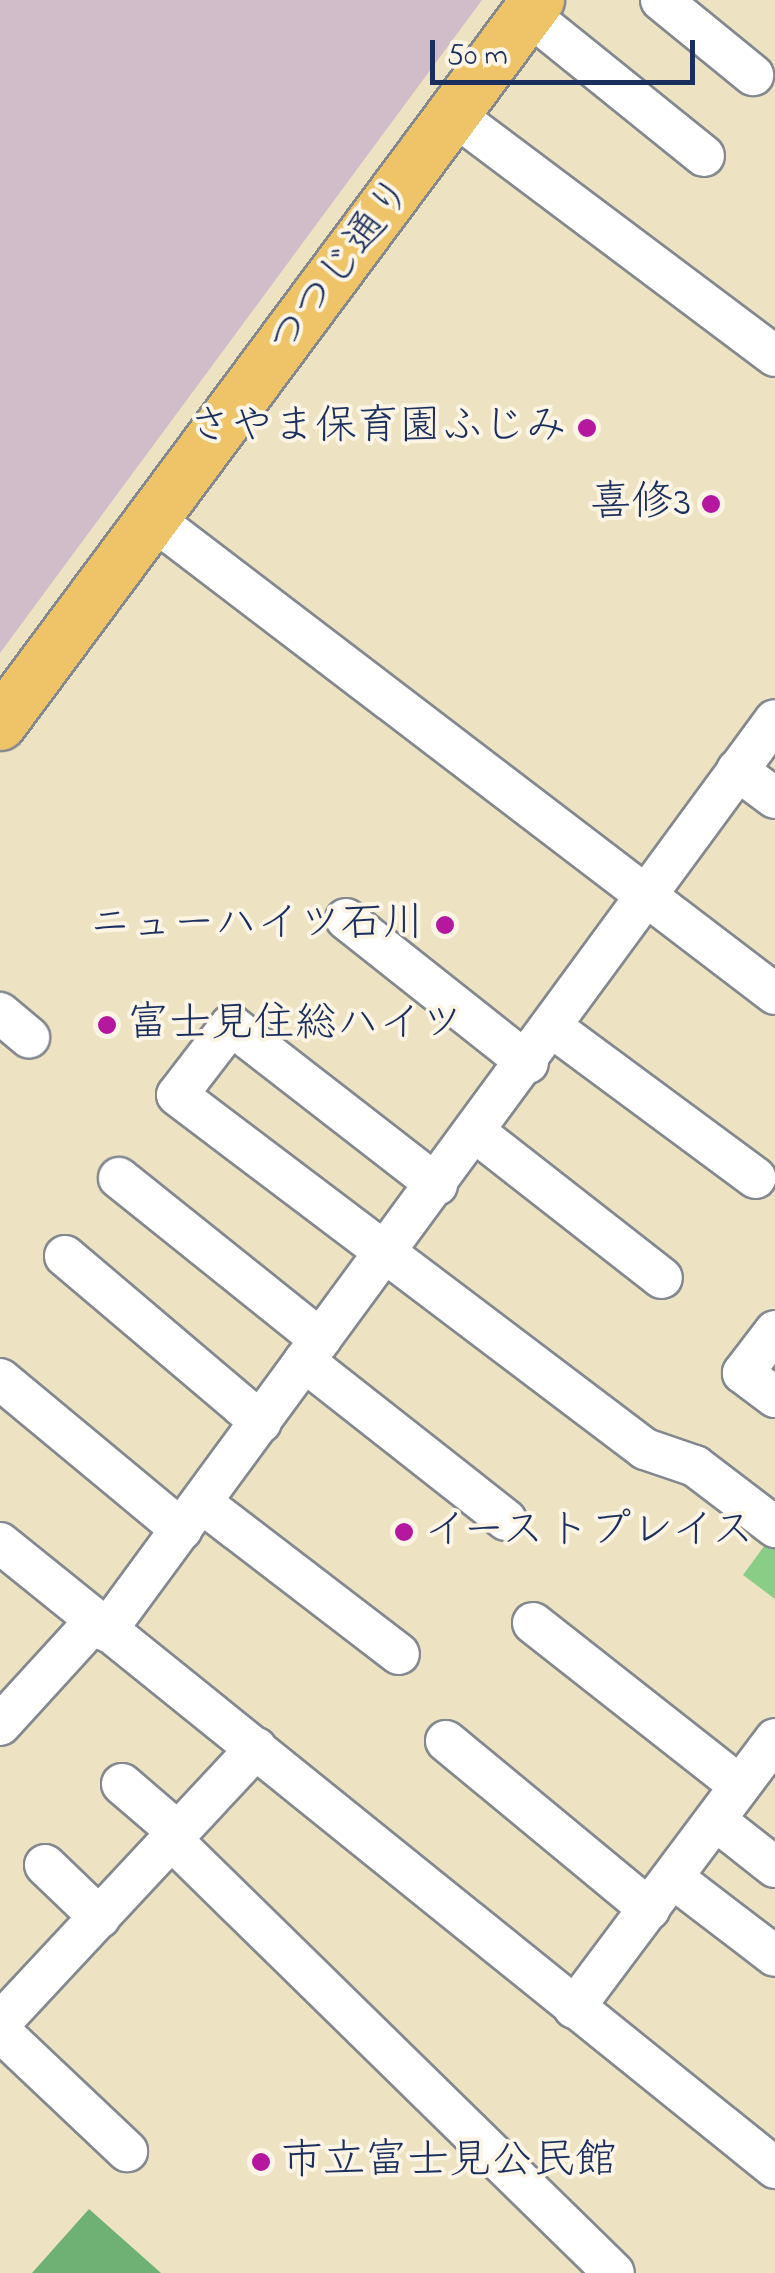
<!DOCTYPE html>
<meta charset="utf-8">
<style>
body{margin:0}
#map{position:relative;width:775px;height:2273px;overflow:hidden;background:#ede3c3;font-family:"Indie Flower","Klee One",sans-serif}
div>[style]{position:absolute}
.industrial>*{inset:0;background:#d1bdca}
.green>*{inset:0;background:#8acd87}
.forest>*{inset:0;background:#6fb074}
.roads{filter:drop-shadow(2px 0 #848990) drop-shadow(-2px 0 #848990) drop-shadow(0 2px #848990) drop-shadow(0 -2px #848990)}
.minor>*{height:40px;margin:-20px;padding:0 20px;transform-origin:20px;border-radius:20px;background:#fff}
.major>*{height:52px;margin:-26px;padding:0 26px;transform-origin:26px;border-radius:26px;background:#efc469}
.dots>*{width:28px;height:28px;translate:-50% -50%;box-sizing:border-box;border:5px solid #fcf5e5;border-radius:50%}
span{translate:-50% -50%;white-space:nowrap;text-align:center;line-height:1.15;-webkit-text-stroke:8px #fcf5e5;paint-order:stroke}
.street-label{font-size:42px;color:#1b2f5e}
.poi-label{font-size:42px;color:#1b2f5e}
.right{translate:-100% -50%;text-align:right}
.left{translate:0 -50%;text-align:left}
.scale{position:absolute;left:430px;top:40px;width:265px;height:45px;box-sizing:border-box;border:5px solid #1b2f5e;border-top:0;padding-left:12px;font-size:30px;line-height:35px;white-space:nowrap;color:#1b2f5e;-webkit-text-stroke:8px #fcf5e5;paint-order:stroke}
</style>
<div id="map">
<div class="industrial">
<i style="clip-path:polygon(0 0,482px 0,0 653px)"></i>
</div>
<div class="green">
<i style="clip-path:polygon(770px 1538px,775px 1542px,775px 1599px,743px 1575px)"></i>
</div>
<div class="forest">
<i style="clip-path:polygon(89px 2209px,161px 2273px,32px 2273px)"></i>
</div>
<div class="roads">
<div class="minor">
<i style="left:661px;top:0;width:119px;rotate:39.2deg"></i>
<i style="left:528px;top:14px;width:226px;rotate:38.9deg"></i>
<i style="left:454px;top:115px;width:401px;rotate:36.9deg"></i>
<i style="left:154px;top:520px;width:781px;rotate:37.35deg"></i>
<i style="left:737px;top:770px;width:47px;rotate:36.4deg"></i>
<i style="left:346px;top:919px;width:232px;rotate:38.4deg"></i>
<i style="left:0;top:1013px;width:38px;rotate:40deg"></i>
<i style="left:553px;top:1028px;width:252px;rotate:36.5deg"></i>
<i style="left:475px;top:1132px;width:237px;rotate:38deg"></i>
<i style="left:119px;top:1178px;width:258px;rotate:38.7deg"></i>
<i style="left:437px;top:1185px;width:261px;rotate:-142.2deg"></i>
<i style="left:231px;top:1025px;width:88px;rotate:127.6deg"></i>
<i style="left:177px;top:1095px;width:587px;rotate:37.1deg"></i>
<i style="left:645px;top:1449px;width:53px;rotate:18.8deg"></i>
<i style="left:695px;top:1466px;width:101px;rotate:37.3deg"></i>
<i style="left:65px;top:1256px;width:257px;rotate:40.3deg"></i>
<i style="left:775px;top:1331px;width:53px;rotate:127.3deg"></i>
<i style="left:743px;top:1373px;width:40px;rotate:37deg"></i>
<i style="left:304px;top:1361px;width:257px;rotate:38.2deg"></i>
<i style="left:0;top:1379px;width:236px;rotate:39.7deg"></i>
<i style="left:202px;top:1503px;width:248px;rotate:37.5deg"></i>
<i style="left:0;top:1543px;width:996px;rotate:38.88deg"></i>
<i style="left:533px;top:1623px;width:263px;rotate:38.2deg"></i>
<i style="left:106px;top:1631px;width:1130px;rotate:-53.71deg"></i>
<i style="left:0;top:1725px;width:141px;rotate:-47.6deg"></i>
<i style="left:446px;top:1741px;width:264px;rotate:39.6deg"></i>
<i style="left:122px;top:1784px;width:75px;rotate:40.7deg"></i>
<i style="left:715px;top:1820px;width:76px;rotate:38.1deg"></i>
<i style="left:173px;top:1841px;width:617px;rotate:44.41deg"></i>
<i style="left:45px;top:1865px;width:76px;rotate:43.9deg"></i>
<i style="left:673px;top:1878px;width:128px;rotate:37.4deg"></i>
<i style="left:574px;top:2008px;width:336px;rotate:-53.2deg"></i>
<i style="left:0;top:2023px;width:376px;rotate:-47deg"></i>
<i style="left:0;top:2031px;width:175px;rotate:43.4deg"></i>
</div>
<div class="major">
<i style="left:0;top:724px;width:902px;rotate:-53.38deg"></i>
</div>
</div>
<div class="dots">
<i style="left:587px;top:428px;background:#b5179e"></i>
<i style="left:711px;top:504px;background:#b5179e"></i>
<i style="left:445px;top:925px;background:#b5179e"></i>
<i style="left:107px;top:1025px;background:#b5179e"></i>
<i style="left:404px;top:1532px;background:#b5179e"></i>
<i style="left:261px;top:2162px;background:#b5179e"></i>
</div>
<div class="street-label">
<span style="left:342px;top:267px;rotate:-53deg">つつじ通り</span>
</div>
<div class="poi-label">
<span class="right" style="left:567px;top:428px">さやま保育園ふじみ</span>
<span class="right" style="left:691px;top:504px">喜修3</span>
<span class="right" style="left:425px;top:925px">ニューハイツ石川</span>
<span class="left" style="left:127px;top:1025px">富士見住総ハイツ</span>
<span class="left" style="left:424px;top:1532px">イーストプレイス</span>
<span class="left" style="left:281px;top:2162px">市立富士見公民館</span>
</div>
<div class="scale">50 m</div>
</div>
